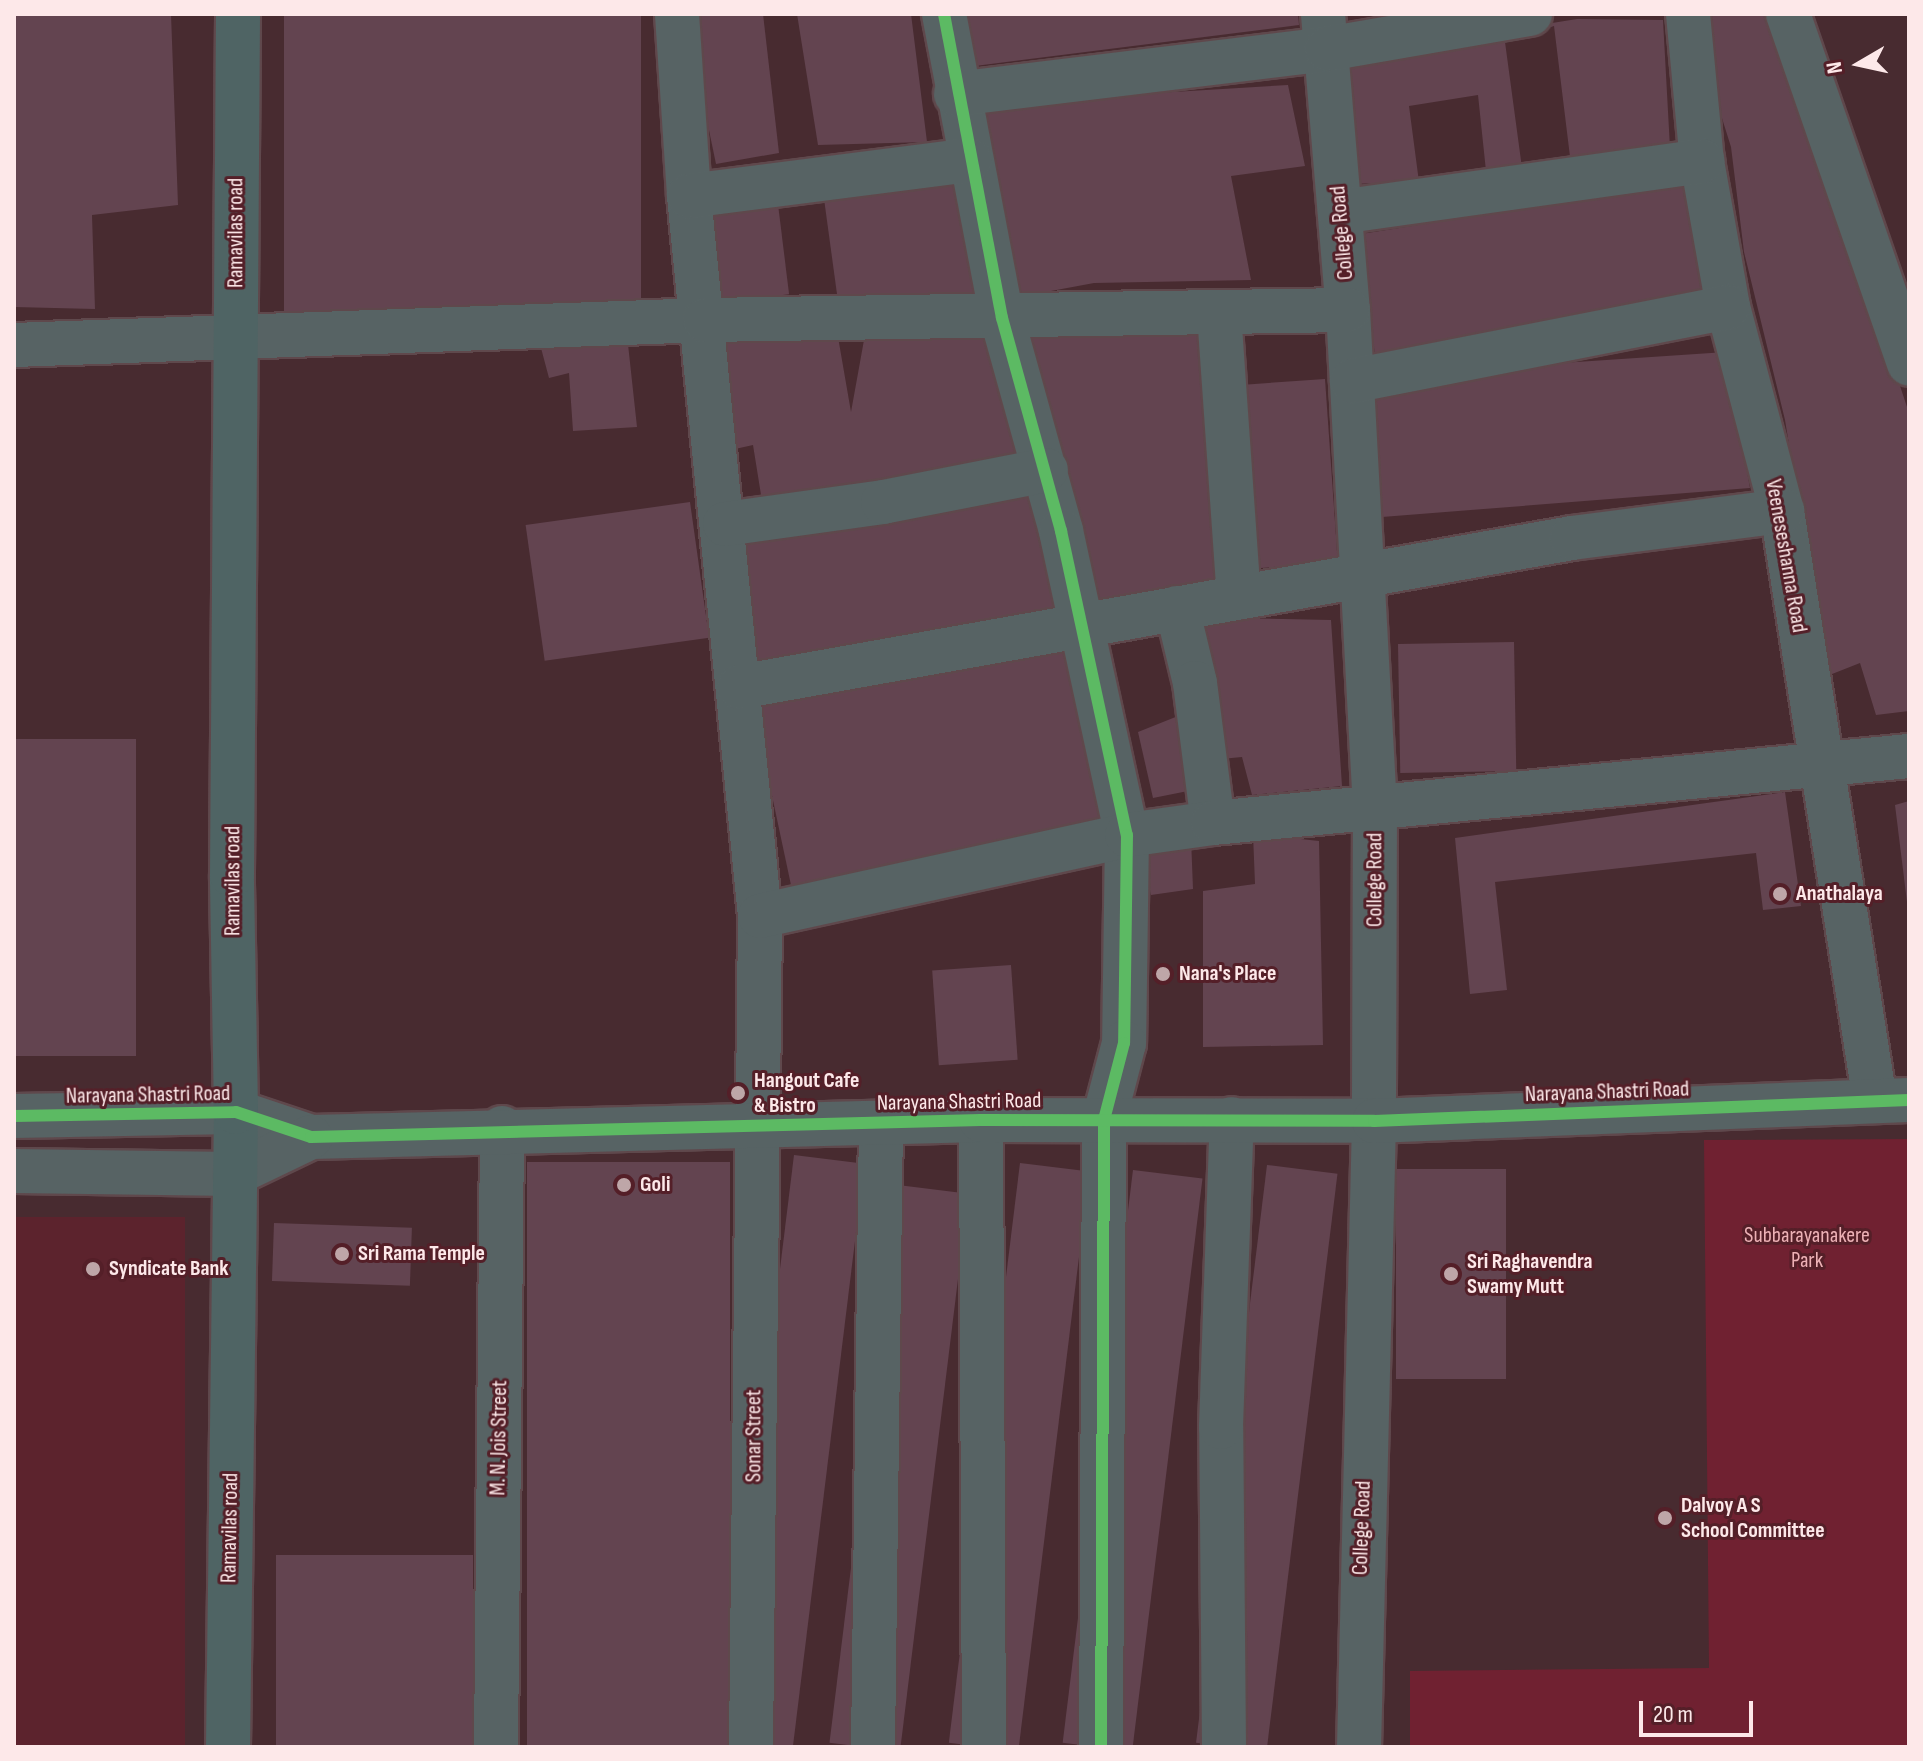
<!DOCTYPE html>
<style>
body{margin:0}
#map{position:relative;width:1923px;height:1761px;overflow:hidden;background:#482b30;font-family:"Sofia Sans Condensed",sans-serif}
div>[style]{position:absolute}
.built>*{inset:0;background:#5c232d;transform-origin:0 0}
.green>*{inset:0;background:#702131}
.building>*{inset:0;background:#634450;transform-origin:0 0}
.roads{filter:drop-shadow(2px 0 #5f484c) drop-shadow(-2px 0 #5f484c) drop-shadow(0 2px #5f484c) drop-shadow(0 -2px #5f484c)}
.minor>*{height:44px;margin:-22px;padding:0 22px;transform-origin:22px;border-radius:22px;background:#576364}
.tertiary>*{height:44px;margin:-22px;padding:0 22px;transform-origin:22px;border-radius:22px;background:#576364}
.secondary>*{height:44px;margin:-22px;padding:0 22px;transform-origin:22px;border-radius:22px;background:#4f6464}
.cycleway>*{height:12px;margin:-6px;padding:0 6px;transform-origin:6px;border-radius:6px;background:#5cba63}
.dots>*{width:22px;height:22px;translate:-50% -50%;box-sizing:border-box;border:4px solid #541f28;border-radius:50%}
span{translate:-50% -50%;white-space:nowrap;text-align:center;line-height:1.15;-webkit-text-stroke:6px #541f28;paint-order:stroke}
.street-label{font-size:22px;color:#fde8e9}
.poi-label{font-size:22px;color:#fde8e9;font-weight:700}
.left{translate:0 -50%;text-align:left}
.park-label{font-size:22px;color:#edb1b6}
.frame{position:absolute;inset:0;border:16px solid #fde8e9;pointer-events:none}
.north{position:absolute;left:1819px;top:24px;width:80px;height:80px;-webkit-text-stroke:6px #541f28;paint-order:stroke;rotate:261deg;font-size:22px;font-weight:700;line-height:32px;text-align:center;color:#fde8e9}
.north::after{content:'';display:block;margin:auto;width:28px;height:36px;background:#fde8e9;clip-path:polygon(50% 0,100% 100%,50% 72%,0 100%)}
.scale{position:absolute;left:1639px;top:1701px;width:114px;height:36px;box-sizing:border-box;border:4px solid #fde8e9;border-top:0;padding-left:10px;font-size:24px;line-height:28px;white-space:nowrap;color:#fde8e9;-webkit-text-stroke:6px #541f28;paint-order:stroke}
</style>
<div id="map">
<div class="built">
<i style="left:185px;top:1217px;width:530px;height:171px;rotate:90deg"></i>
</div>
<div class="green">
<i style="clip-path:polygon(1909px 1139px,1909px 1747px,1410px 1747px,1410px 1671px,1709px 1668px,1704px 1140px)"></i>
</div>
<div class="building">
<i style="clip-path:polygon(14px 14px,171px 14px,178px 205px,92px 215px,95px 309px,14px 307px)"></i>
<i style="left:284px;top:14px;width:357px;height:297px"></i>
<i style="clip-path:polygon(693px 14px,763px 14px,779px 153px,716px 164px,699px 82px)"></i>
<i style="clip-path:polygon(797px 14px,911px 14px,927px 142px,818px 145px)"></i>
<i style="clip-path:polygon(964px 14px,1298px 14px,1299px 25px,975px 66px)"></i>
<i style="clip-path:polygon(1706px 14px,1777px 14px,1909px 413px,1909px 711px,1876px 715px,1860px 663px,1827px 676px,1785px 420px,1744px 252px,1731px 147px,1710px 80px)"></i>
<i style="clip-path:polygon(1577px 19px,1663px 20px,1670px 148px,1572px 173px,1554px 26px,1505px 42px,1522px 168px,1486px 171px,1478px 95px,1409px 106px,1419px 182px,1348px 184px,1343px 57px)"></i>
<i style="clip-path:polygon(1288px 85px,1305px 166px,1231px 176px,1251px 280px,1094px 283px,1013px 298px,976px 104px)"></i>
<i style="clip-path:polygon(956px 175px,974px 296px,837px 294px,822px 184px)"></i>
<i style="left:1690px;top:182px;width:119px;height:338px;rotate:81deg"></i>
<i style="left:777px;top:196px;width:99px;height:68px;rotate:83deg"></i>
<i style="clip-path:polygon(1197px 322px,1222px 582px,1087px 607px,1021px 330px)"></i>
<i style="clip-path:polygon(988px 330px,1022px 458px,762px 501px,753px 445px,726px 451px,715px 339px,838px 337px,851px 412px,864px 340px)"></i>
<i style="clip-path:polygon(627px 335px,637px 427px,573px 431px,569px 373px,549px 378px,541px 348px)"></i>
<i style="clip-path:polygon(1726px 352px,1750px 488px,1382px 517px,1366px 392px,1503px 367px)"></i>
<i style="left:1325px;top:379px;width:184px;height:88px;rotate:86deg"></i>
<i style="left:1037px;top:484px;width:136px;height:307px;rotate:79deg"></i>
<i style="left:690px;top:502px;width:137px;height:166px;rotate:82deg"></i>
<i style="clip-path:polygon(1194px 617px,1331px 620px,1342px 786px,1252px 795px,1242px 757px,1211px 760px)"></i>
<i style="left:1072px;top:639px;width:188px;height:326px;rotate:78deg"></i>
<i style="left:1514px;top:642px;width:129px;height:116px;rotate:89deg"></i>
<i style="clip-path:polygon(1178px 716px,1203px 788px,1153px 798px,1138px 732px)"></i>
<i style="left:136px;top:739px;width:317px;height:122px;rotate:90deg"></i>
<i style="clip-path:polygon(1785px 792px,1801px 906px,1763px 910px,1756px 853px,1495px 882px,1507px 990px,1470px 994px,1455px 838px)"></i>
<i style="clip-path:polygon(1909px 801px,1909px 902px,1907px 902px,1895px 805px)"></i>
<i style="clip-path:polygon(1253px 834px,1319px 841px,1323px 1045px,1203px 1047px,1203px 891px,1255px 884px)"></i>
<i style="clip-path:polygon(1191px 838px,1193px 889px,1151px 895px,1140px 846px)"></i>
<i style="left:1011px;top:965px;width:95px;height:79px;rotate:86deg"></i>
<i style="left:794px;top:1155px;width:71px;height:592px;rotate:7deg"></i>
<i style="left:730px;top:1162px;width:585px;height:203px;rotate:90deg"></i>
<i style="left:1020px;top:1163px;width:70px;height:584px;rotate:7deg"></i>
<i style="left:1267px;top:1165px;width:71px;height:582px;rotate:7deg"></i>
<i style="left:1396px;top:1169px;width:110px;height:210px"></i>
<i style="left:1133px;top:1170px;width:70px;height:577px;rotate:7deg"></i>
<i style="left:898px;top:1185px;width:71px;height:562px;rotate:7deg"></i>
<i style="left:274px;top:1223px;width:138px;height:58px;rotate:2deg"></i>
<i style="left:276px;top:1555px;width:197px;height:192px"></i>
</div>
<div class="roads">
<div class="minor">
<i style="left:677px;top:14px;width:182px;rotate:86.2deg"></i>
<i style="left:689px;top:196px;width:723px;rotate:84.37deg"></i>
<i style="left:760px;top:916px;width:831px;rotate:90.62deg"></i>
<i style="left:944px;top:14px;width:309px;rotate:79.2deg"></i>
<i style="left:1002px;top:318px;width:221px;rotate:74.5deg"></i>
<i style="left:1061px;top:531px;width:311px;rotate:77.8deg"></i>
<i style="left:1127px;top:835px;width:208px;rotate:90.8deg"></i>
<i style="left:1124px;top:1043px;width:80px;rotate:104.6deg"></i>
<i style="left:1104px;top:1120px;width:627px;rotate:90.27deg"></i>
<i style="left:1323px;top:14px;width:297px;rotate:85.2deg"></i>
<i style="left:1348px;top:310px;width:499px;rotate:86.9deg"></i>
<i style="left:1375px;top:808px;width:313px;rotate:90.2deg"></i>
<i style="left:1374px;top:1121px;width:626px;rotate:91.37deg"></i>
<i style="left:1688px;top:14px;width:148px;rotate:84.6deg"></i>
<i style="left:1702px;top:161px;width:148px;rotate:79.9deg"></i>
<i style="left:1728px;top:307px;width:211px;rotate:75.2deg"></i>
<i style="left:1782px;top:511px;width:597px;rotate:81.04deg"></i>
<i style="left:1788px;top:14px;width:370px;rotate:70.9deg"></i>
<i style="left:956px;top:94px;width:374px;rotate:-6.9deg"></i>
<i style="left:1327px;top:49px;width:206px;rotate:-9.8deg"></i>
<i style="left:689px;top:196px;width:283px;rotate:-7.3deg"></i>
<i style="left:1340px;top:212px;width:366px;rotate:-8deg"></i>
<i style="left:1219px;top:313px;width:285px;rotate:86deg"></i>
<i style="left:14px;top:345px;width:691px;rotate:-2.07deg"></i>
<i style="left:705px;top:320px;width:643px;rotate:-0.89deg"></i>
<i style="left:1352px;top:381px;width:383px;rotate:-11.1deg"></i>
<i style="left:725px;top:524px;width:160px;rotate:-7.9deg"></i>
<i style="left:883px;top:502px;width:166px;rotate:-11.1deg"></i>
<i style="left:1177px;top:608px;width:77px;rotate:76.5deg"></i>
<i style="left:1195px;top:683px;width:141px;rotate:82.7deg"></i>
<i style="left:739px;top:687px;width:846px;rotate:-10.14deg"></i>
<i style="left:1572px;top:538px;width:212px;rotate:-7.3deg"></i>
<i style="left:760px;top:916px;width:376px;rotate:-12.4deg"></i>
<i style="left:1127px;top:835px;width:87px;rotate:-7.9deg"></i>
<i style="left:1213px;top:823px;width:699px;rotate:-5.5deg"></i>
<i style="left:981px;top:1120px;width:627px;rotate:89.73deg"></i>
<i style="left:496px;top:1747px;width:619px;rotate:-89.44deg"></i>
<i style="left:873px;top:1747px;width:624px;rotate:-89.27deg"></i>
<i style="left:1224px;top:1747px;width:320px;rotate:-90.5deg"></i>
<i style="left:1221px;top:1427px;width:308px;rotate:-88deg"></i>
</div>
<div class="tertiary">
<i style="left:14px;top:1116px;width:222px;rotate:-1deg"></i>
<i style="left:236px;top:1112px;width:79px;rotate:18.4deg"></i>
<i style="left:311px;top:1137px;width:670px;rotate:-1.45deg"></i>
<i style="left:981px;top:1120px;width:393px;rotate:0.1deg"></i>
<i style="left:1374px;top:1121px;width:535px;rotate:-2.25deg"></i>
<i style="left:14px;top:1171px;width:220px;rotate:0.8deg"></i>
<i style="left:234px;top:1174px;width:85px;rotate:-25.7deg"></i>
</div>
<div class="secondary">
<i style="left:228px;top:1747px;width:635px;rotate:-89.28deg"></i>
<i style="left:236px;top:1112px;width:237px;rotate:-91deg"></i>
<i style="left:232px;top:875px;width:861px;rotate:-89.6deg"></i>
</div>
</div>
<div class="cycleway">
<i style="left:944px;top:14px;width:309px;rotate:79.2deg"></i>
<i style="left:1002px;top:318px;width:221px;rotate:74.5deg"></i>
<i style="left:1061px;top:531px;width:311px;rotate:77.8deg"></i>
<i style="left:1127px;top:835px;width:208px;rotate:90.8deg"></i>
<i style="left:1124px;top:1043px;width:80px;rotate:104.6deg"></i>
<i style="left:1104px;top:1120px;width:627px;rotate:90.27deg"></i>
<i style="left:14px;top:1116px;width:222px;rotate:-1deg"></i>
<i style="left:236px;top:1112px;width:79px;rotate:18.4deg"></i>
<i style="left:311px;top:1137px;width:670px;rotate:-1.45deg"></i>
<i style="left:981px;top:1120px;width:393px;rotate:0.1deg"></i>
<i style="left:1374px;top:1121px;width:535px;rotate:-2.25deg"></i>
</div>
<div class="dots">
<i style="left:1780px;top:894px;background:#bea6a8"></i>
<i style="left:1163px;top:974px;background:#bea6a8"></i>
<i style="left:738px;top:1093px;background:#bea6a8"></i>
<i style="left:624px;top:1185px;background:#bea6a8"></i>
<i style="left:342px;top:1254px;background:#bea6a8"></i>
<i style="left:93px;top:1269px;background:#bea6a8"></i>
<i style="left:1451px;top:1274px;background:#bea6a8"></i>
<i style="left:1665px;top:1518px;background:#bea6a8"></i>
</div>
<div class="street-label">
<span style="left:236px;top:233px;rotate:-90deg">Ramavilas road</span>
<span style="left:1342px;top:233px;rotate:-95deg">College Road</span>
<span style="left:1786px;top:556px;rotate:80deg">Veeneseshanna Road</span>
<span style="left:1375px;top:880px;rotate:-90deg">College Road</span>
<span style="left:233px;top:881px;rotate:-90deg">Ramavilas road</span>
<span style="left:1607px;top:1092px;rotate:-2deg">Narayana Shastri Road</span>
<span style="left:148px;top:1095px;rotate:-1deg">Narayana Shastri Road</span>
<span style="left:959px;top:1102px;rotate:-1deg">Narayana Shastri Road</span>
<span style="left:754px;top:1436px;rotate:-90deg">Sonar Street</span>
<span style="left:499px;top:1438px;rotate:-89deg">M. N. Jois Street</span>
<span style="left:230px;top:1528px;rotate:-89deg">Ramavilas road</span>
<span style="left:1362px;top:1528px;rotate:-88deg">College Road</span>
</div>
<div class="poi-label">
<span class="left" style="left:1796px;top:894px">Anathalaya</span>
<span class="left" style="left:1179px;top:974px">Nana's Place</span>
<span class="left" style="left:754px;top:1093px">Hangout Cafe<br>&amp; Bistro</span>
<span class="left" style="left:640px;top:1185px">Goli</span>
<span class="left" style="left:358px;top:1254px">Sri Rama Temple</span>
<span class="left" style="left:1467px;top:1274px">Sri Raghavendra<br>Swamy Mutt</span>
<span class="left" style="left:109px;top:1269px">Syndicate Bank</span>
<span class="left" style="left:1681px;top:1518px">Dalvoy A S<br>School Committee</span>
</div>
<div class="park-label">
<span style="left:1807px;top:1248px">Subbarayanakere<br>Park</span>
</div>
<div class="frame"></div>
<div class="north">N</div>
<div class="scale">20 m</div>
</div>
